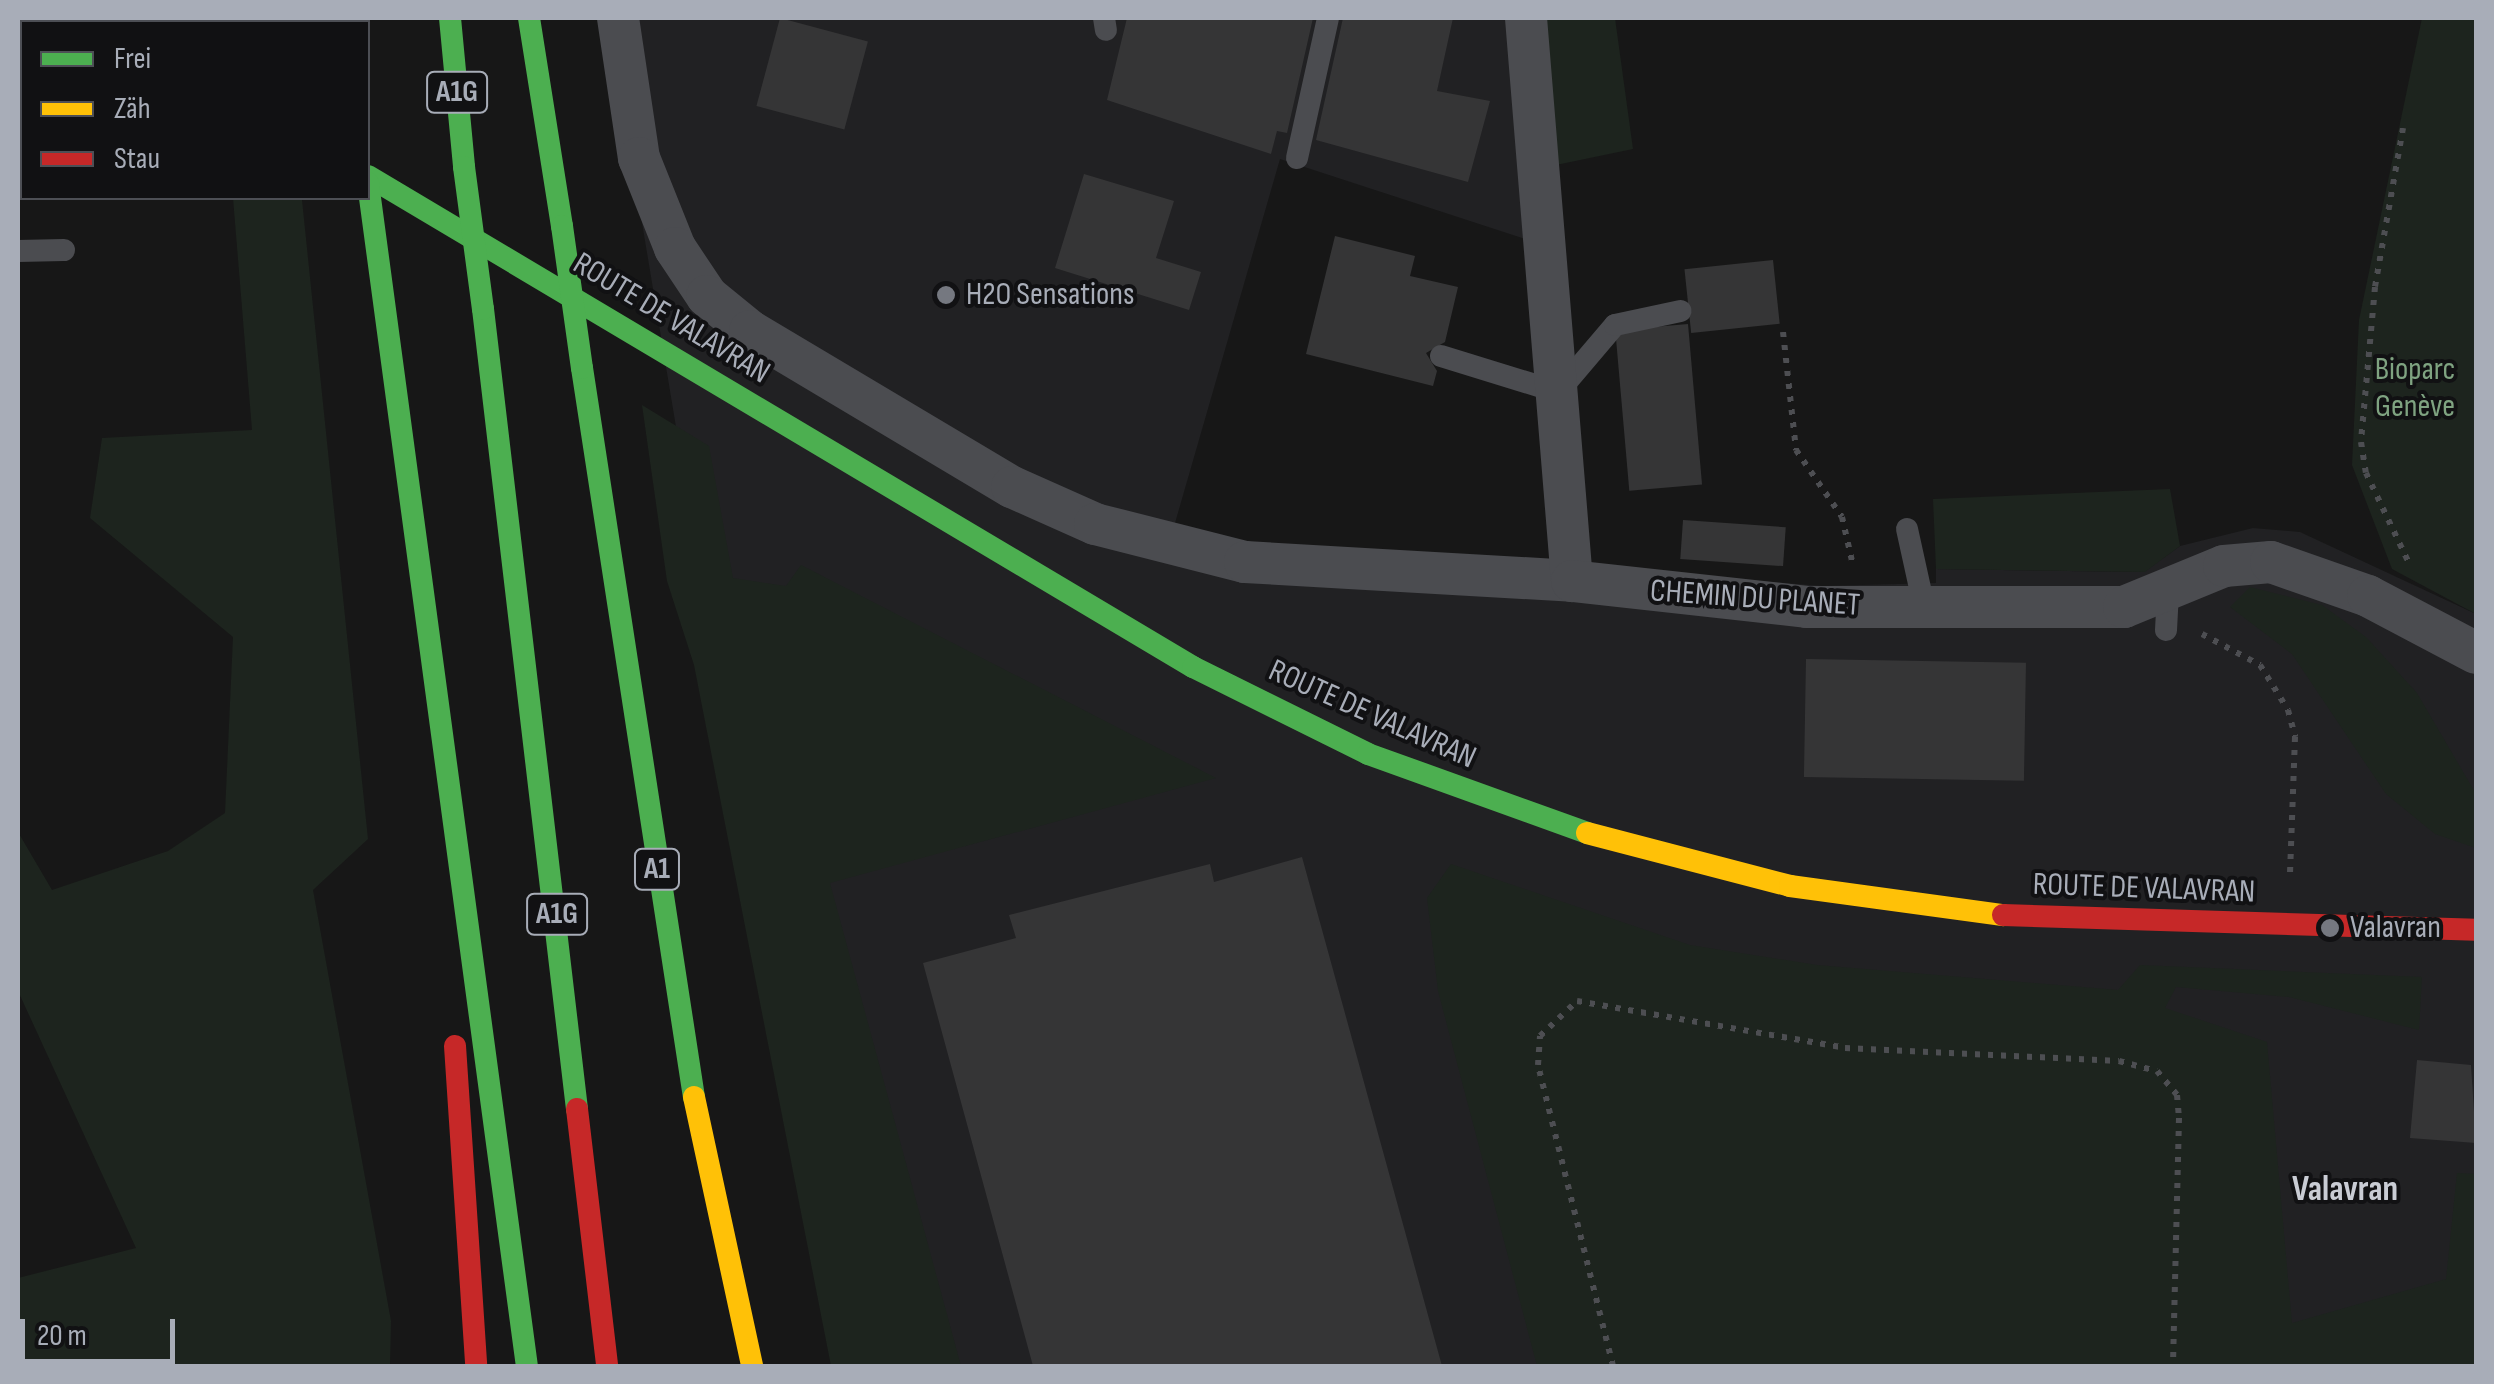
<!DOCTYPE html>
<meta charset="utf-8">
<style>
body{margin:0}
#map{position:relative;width:2494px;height:1384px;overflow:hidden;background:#171717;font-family:"Sofia Sans Condensed",sans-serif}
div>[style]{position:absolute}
.built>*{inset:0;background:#212123}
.green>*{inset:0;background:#1d241e}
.building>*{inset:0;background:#353536;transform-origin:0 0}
.path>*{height:6px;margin-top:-3px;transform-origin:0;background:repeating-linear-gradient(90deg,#4d4e52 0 5px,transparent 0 13px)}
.lane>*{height:22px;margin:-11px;padding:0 11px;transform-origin:11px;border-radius:11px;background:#4b4c50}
.street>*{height:42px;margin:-21px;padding:0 21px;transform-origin:21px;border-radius:21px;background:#4b4c50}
.fast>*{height:22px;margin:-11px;padding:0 11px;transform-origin:11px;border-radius:11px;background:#4caf50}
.slow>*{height:22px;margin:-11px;padding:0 11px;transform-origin:11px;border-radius:11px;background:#ffc107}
.jam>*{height:22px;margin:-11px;padding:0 11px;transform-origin:11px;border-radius:11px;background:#c62828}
.fast-bridge>*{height:22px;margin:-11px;padding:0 11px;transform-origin:11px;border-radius:11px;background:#4caf50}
.dots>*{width:28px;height:28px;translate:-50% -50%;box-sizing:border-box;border:5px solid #111113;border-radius:50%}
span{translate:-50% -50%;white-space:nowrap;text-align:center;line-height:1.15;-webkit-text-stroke:8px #111113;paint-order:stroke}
.shield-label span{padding:2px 8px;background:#111113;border:2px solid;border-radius:8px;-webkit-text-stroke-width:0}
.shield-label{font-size:30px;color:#a8adb8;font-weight:700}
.poi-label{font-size:32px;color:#a8adb8}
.left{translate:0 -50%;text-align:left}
.street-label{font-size:32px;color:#a8adb8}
.park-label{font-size:32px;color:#7fa381}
.neighbourhood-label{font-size:35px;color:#c9ccd4;font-weight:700}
.frame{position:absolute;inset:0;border:20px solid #a8adb8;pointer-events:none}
.legend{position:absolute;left:20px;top:20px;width:350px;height:180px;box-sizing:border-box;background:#111113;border:2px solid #4d4f55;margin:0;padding:12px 18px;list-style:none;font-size:30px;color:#a8adb8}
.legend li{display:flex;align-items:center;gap:20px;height:50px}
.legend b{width:50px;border:2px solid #4d4f55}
.scale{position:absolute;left:20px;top:1319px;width:155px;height:45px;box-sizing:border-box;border:5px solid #a8adb8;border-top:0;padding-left:12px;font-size:30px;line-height:35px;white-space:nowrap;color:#a8adb8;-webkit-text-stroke:8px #111113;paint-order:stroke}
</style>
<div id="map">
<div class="built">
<i style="clip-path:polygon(608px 18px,1541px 18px,1547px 246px,1280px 159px,1175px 523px,1221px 540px,1823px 586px,1936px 583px,1936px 569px,2144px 572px,2180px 546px,2253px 528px,2300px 532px,2476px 614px,2476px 1366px,877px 1366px,755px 902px)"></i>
</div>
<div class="green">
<i style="clip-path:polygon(1541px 18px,1615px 18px,1633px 149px,1556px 165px)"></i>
<i style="clip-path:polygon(2422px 18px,2476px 18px,2476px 614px,2392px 569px,2352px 465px,2359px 320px)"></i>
<i style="clip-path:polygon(233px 198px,302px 200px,368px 839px,313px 890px,391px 1321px,390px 1366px,18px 1366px,18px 1278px,136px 1248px,18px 991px,18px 832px,52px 890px,168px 851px,225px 813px,233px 637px,90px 518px,102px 438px,252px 430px)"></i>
<i style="clip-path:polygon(642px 405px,709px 446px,733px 578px,786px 586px,801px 565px,1216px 778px,830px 883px,961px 1366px,831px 1366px,694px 665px,667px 581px)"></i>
<i style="clip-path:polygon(2170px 489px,2180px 546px,2145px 572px,1936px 569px,1933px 499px)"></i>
<i style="clip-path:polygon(2250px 587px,2322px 605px,2366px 637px,2417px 693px,2476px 794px,2476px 848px,2435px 834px,2386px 794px,2292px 654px,2230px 607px)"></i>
<i style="clip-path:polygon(1451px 864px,1690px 945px,1817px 965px,2118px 990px,2140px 965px,2422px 977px,2419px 1030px,2289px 997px,2176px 987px,2165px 1008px,2267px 1042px,2292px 1323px,2446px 1279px,2457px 1173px,2476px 1174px,2476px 1366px,1537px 1366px,1438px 991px,1427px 898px)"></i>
</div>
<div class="building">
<i style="left:780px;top:18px;width:91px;height:91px;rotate:15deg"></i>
<i style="clip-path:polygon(1127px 18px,1313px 18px,1287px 133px,1277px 131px,1271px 154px,1107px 100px)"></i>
<i style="clip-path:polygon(1343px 18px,1453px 18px,1437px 91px,1490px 101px,1468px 182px,1316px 140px)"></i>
<i style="clip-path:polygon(1084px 174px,1174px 201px,1156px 258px,1201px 272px,1189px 310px,1055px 268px)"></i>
<i style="clip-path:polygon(1335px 236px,1415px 256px,1410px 276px,1458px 287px,1445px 342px,1426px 353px,1437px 371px,1433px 386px,1306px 354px)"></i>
<i style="left:1773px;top:260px;width:64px;height:89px;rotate:84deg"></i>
<i style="left:1688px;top:324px;width:161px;height:73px;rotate:85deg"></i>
<i style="left:1683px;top:520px;width:103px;height:39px;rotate:4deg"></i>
<i style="left:1806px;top:659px;width:220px;height:118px;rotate:1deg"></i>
<i style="clip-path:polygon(1302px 857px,1442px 1366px,1033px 1366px,923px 963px,1016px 938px,1009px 915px,1210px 864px,1214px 882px)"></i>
<i style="clip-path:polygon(2417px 1060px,2471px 1065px,2476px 1143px,2410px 1138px)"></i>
</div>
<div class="path">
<i style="left:2403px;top:128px;width:161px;rotate:100deg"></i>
<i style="left:2375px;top:287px;width:156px;rotate:95.2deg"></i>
<i style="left:2361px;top:442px;width:31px;rotate:81deg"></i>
<i style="left:2366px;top:473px;width:100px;rotate:64.5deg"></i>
<i style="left:1783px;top:332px;width:119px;rotate:83.7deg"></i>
<i style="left:1796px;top:450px;width:81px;rotate:55.5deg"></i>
<i style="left:1842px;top:517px;width:45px;rotate:77.2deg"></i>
<i style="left:2202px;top:634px;width:66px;rotate:28.1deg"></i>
<i style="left:2260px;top:665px;width:53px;rotate:58.1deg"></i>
<i style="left:2288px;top:710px;width:28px;rotate:75deg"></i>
<i style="left:2295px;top:737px;width:139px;rotate:92.1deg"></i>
<i style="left:1613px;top:1366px;width:310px;rotate:-104deg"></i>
<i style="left:1538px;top:1065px;width:29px;rotate:-86deg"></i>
<i style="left:1540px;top:1036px;width:51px;rotate:-43.4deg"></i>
<i style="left:1577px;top:1001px;width:272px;rotate:9.9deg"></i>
<i style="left:1845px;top:1048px;width:274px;rotate:2.7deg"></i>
<i style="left:2119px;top:1061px;width:39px;rotate:15deg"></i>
<i style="left:2157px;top:1071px;width:31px;rotate:50deg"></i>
<i style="left:2177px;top:1095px;width:23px;rotate:85deg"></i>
<i style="left:2179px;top:1118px;width:248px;rotate:91.4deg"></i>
</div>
<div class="lane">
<i style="left:1104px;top:18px;width:12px;rotate:81deg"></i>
<i style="left:1297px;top:158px;width:143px;rotate:-77.5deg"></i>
<i style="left:18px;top:251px;width:46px;rotate:-1.2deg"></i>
<i style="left:1441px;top:356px;width:122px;rotate:17.1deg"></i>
<i style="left:1558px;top:392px;width:88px;rotate:-49.6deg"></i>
<i style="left:1615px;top:325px;width:67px;rotate:-12deg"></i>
<i style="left:1907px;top:529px;width:79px;rotate:77.6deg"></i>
<i style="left:2166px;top:630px;width:36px;rotate:-87deg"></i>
</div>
<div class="street">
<i style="left:618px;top:18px;width:142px;rotate:81.5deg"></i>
<i style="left:639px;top:158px;width:97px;rotate:68.2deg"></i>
<i style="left:675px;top:248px;width:58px;rotate:56.3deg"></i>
<i style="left:707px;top:296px;width:55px;rotate:39.1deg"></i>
<i style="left:750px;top:331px;width:305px;rotate:30.8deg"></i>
<i style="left:1012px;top:487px;width:91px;rotate:24deg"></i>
<i style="left:1095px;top:524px;width:155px;rotate:14.2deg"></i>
<i style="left:1245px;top:562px;width:328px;rotate:3.3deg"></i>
<i style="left:1526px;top:18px;width:565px;rotate:85.33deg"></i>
<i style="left:1572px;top:581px;width:236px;rotate:6.3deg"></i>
<i style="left:1807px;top:607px;width:317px"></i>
<i style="left:2124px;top:607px;width:108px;rotate:-22.3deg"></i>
<i style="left:2224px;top:566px;width:47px;rotate:-4.9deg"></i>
<i style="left:2271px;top:562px;width:103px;rotate:19.3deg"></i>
<i style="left:2368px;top:596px;width:122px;rotate:27.8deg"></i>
</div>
<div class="fast">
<i style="left:102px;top:18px;width:9px;rotate:27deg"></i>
<i style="left:353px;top:18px;width:4px;rotate:76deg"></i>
<i style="left:450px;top:18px;width:150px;rotate:84.6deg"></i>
<i style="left:529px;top:18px;width:211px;rotate:81deg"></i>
<i style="left:368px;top:176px;width:960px;rotate:30.76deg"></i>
<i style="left:1193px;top:667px;width:195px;rotate:26.4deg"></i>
<i style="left:1368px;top:754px;width:233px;rotate:19.8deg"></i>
<i style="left:368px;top:183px;width:1194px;rotate:82.35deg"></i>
<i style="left:483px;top:309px;width:806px;rotate:83.3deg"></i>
<i style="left:582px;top:368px;width:738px;rotate:81.27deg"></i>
</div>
<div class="slow">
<i style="left:1587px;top:833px;width:210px;rotate:14.6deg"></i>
<i style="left:1790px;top:886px;width:215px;rotate:7.8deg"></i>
<i style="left:694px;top:1097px;width:275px;rotate:77.8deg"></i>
</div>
<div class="jam">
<i style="left:2003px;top:915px;width:473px;rotate:1.8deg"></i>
<i style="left:455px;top:1046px;width:321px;rotate:86.2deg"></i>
<i style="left:577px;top:1109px;width:259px;rotate:83.3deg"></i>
</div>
<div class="fast-bridge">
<i style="left:464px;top:167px;width:143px;rotate:82.4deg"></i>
<i style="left:562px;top:226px;width:143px;rotate:82deg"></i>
</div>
<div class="dots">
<i style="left:946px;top:295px;background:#757880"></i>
<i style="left:2330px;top:928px;background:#757880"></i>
</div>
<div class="shield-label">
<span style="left:457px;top:92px">A1G</span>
<span style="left:657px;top:869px">A1</span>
<span style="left:557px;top:914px">A1G</span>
</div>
<div class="poi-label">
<span class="left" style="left:966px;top:295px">H2O Sensations</span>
<span class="left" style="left:2350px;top:928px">Valavran</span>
</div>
<div class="street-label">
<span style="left:671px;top:319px;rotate:31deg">ROUTE DE VALAVRAN</span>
<span style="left:1755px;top:599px;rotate:4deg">CHEMIN DU PLANET</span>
<span style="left:1372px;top:715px;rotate:24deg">ROUTE DE VALAVRAN</span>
<span style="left:2144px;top:889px;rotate:2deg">ROUTE DE VALAVRAN</span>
</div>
<div class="park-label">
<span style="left:2415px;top:389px">Bioparc<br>Genève</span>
</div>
<div class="neighbourhood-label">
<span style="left:2345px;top:1190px">Valavran</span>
</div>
<div class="frame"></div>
<ul class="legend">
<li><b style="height:12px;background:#4caf50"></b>Frei</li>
<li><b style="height:12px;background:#ffc107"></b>Zäh</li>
<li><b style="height:12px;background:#c62828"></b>Stau</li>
</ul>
<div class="scale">20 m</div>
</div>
